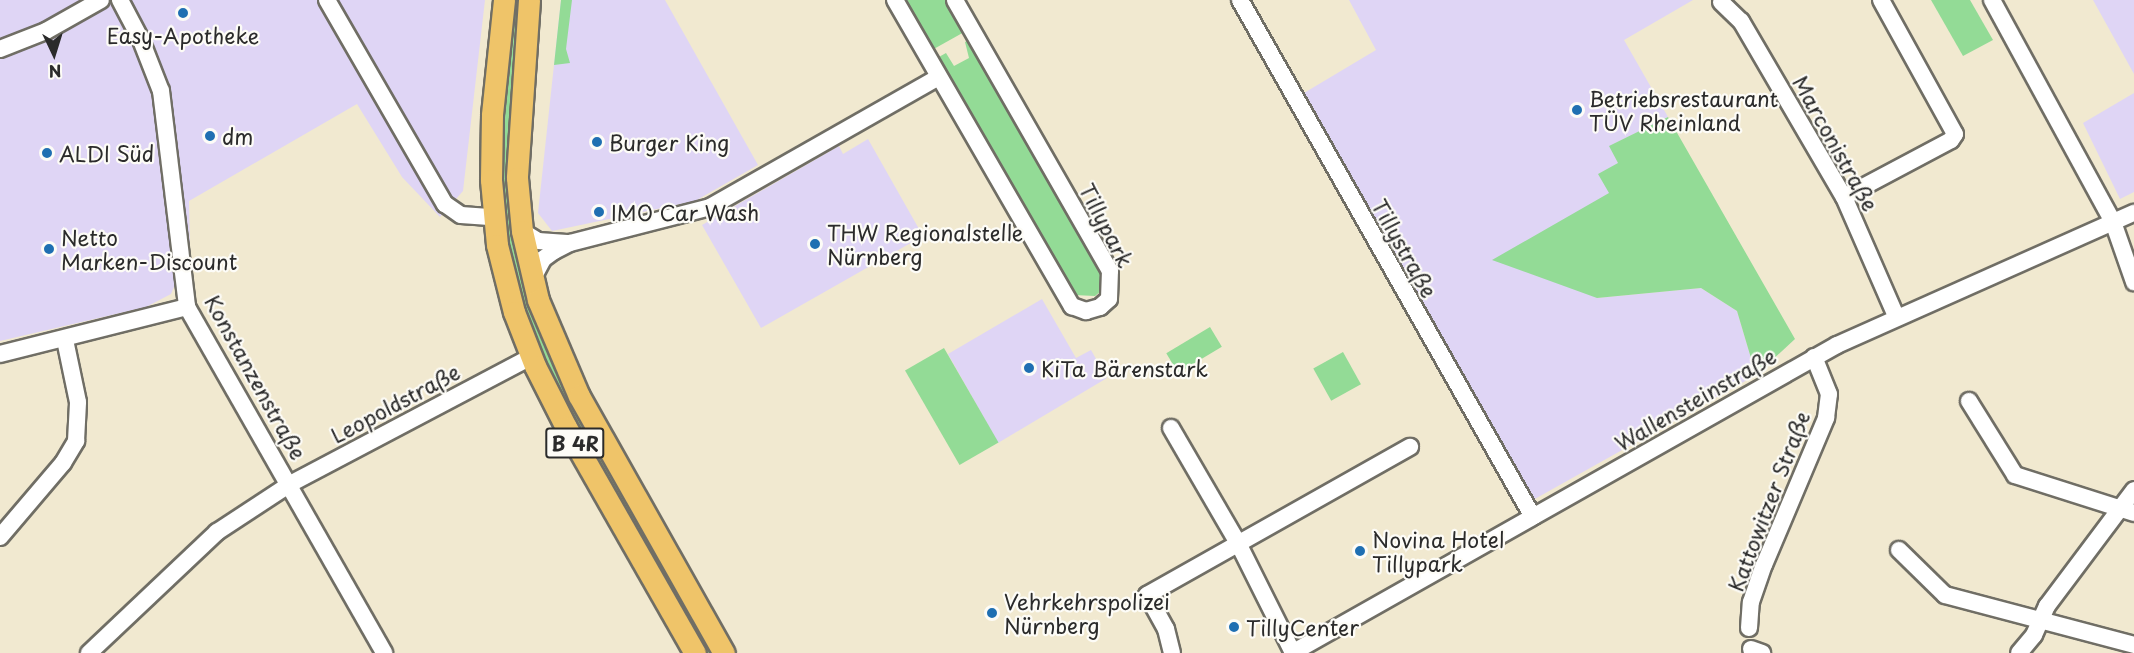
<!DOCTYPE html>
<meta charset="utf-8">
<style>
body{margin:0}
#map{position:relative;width:2134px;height:653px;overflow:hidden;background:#f1e9d0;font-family:"Playpen Sans",sans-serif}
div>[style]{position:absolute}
.built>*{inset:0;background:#dfd5f5}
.green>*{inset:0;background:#93db96;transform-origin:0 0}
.roads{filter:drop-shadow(2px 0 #706e65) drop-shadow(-2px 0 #706e65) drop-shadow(0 2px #706e65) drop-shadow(0 -2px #706e65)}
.minor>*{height:16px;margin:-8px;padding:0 8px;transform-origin:8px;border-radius:8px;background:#fff}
.major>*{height:21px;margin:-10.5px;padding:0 10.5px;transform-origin:10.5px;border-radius:10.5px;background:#efc469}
.dots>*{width:16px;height:16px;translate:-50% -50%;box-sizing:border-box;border:3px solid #fdfcf7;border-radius:50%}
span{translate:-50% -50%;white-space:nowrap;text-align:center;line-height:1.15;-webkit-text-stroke:4.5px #fdfcf7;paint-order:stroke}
.shield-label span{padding:2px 4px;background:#fdfcf7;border:2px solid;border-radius:4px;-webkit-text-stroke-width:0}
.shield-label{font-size:20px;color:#2b2b2b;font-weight:700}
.poi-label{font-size:21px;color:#2b2b2b}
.left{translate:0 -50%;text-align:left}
.street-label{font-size:21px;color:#2b2b2b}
.north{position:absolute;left:24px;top:24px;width:60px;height:60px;-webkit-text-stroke:4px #fdfcf7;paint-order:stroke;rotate:176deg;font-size:16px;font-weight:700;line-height:24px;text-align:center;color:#2b2b2b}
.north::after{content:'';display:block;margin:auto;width:21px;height:27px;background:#2b2b2b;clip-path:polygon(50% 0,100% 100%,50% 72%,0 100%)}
</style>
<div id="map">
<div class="built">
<i style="clip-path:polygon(0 0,485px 0,463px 191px,440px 217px,402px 177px,357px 104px,189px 201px,190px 248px,171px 294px,146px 307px,0 341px)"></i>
<i style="clip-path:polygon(561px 0,665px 0,758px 165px,695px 201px,552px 231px,538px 213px)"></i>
<i style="clip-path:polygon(1349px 0,1693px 0,1624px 40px,1668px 117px,1610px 146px,1618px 163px,1609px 193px,1597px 298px,1701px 288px,1737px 311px,1756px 375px,1533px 500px,1304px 93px,1376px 50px)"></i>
<i style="clip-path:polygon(2093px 0,2134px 0,2134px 74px)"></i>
<i style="clip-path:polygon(2134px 93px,2134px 192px,2120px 199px,2083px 123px)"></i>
<i style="clip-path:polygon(868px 139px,923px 236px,761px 328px,702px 225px,839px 146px,843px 154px)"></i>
<i style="clip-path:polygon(1042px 299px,1076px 358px,1091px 350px,1107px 378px,998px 443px,948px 354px)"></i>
</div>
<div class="green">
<i style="clip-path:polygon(512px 0,518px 0,509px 160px,529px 299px,716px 653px,705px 653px,585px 443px,537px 351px,512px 274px,501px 210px,500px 119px)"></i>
<i style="clip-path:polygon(561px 0,572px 0,566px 49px,570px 63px,554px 65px)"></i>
<i style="clip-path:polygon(904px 0,948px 0,966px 31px,932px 50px)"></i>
<i style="clip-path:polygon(1931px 0,1970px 0,1993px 40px,1963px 56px)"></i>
<i style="clip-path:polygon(970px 39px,1104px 272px,1101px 291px,1095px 296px,1074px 295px,937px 58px,946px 53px,954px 66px,969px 58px,965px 42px)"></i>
<i style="clip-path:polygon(1668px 117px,1795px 339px,1756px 375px,1737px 311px,1701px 288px,1597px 298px,1492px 260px,1609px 193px,1598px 174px,1618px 163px,1609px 146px)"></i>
<i style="left:1210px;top:327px;width:23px;height:51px;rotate:59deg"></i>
<i style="left:944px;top:348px;width:109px;height:45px;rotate:60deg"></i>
<i style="left:1343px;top:352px;width:37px;height:34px;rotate:61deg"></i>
</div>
<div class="roads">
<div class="minor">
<i style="left:120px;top:0;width:45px;rotate:62.3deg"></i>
<i style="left:141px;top:40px;width:55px;rotate:68.6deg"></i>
<i style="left:161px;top:91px;width:218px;rotate:83.1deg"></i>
<i style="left:187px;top:307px;width:398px;rotate:60.3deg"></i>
<i style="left:327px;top:0;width:236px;rotate:60deg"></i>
<i style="left:445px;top:204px;width:19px;rotate:35deg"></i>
<i style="left:461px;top:215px;width:32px;rotate:4deg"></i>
<i style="left:895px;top:0;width:354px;rotate:60deg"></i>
<i style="left:1072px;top:306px;width:15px;rotate:20deg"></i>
<i style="left:1086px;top:311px;width:15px;rotate:-16deg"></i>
<i style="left:1100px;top:307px;width:12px;rotate:-42deg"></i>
<i style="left:1109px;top:299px;width:28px;rotate:-88deg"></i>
<i style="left:1110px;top:271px;width:312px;rotate:-119.8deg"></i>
<i style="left:1240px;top:0;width:594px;rotate:60.46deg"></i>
<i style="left:1992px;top:0;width:253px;rotate:61.4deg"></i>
<i style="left:2113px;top:222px;width:64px;rotate:70.7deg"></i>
<i style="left:1721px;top:2px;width:28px;rotate:44deg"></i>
<i style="left:1741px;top:21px;width:204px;rotate:59.7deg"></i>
<i style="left:1844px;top:197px;width:130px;rotate:66.4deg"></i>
<i style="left:0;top:49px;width:49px;rotate:-21.4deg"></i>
<i style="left:46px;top:31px;width:63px;rotate:-29.4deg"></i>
<i style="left:1844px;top:197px;width:121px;rotate:-28deg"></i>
<i style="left:1951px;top:140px;width:7px;rotate:-56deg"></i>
<i style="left:1955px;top:134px;width:153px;rotate:-118.9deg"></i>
<i style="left:522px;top:231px;width:19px;rotate:32deg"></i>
<i style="left:538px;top:241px;width:29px;rotate:4deg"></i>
<i style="left:532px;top:280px;width:24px;rotate:-62deg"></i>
<i style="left:543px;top:259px;width:14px;rotate:-36deg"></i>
<i style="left:554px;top:251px;width:18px;rotate:-27deg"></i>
<i style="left:570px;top:243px;width:145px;rotate:-14.4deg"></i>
<i style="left:710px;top:207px;width:263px;rotate:-29.6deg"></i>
<i style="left:0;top:354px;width:193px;rotate:-14.1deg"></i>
<i style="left:1969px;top:401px;width:87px;rotate:58.1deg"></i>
<i style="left:2015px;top:475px;width:125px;rotate:17.7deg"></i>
<i style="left:1171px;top:428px;width:133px;rotate:59.8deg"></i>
<i style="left:1238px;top:543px;width:123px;rotate:63.4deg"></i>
<i style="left:0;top:537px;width:97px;rotate:-49.6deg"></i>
<i style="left:63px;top:463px;width:26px;rotate:-59deg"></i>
<i style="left:76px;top:441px;width:39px;rotate:-87deg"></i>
<i style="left:78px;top:402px;width:63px;rotate:-101.8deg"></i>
<i style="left:1899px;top:550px;width:64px;rotate:44.4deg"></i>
<i style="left:1945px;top:595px;width:196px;rotate:14.8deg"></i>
<i style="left:1749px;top:628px;width:26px;rotate:-86deg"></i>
<i style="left:1751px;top:602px;width:39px;rotate:-71deg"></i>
<i style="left:1764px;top:565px;width:160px;rotate:-67.1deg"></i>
<i style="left:1826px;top:418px;width:24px;rotate:-83deg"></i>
<i style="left:1829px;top:394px;width:40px;rotate:-112deg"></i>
<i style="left:1751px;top:649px;width:12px;rotate:20deg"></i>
<i style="left:89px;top:653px;width:176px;rotate:-43.4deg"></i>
<i style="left:217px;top:532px;width:87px;rotate:-33.3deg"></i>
<i style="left:290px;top:484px;width:272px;rotate:-27.8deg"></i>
<i style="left:1172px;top:653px;width:25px;rotate:-104deg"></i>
<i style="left:1166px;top:629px;width:39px;rotate:-119deg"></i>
<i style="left:1147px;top:595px;width:302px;rotate:-29.4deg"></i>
<i style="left:1292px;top:653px;width:626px;rotate:-29.47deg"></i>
<i style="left:1837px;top:345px;width:325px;rotate:-24deg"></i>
<i style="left:2019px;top:653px;width:23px;rotate:-50deg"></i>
<i style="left:2034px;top:635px;width:32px;rotate:-66deg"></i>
<i style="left:2047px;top:606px;width:145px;rotate:-53.1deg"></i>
</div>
<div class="major">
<i style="left:504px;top:0;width:116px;rotate:96deg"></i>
<i style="left:492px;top:115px;width:65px;rotate:90.9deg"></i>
<i style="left:491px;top:180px;width:65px;rotate:84.7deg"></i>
<i style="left:497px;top:245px;width:69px;rotate:75.8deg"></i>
<i style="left:514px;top:312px;width:58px;rotate:68.7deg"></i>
<i style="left:535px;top:366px;width:68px;rotate:63.1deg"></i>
<i style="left:566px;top:427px;width:260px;rotate:60.3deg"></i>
<i style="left:529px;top:0;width:178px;rotate:93.9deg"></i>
<i style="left:517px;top:178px;width:53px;rotate:84.6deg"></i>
<i style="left:522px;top:231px;width:71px;rotate:76.9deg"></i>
<i style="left:538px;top:300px;width:104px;rotate:66.9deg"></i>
<i style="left:579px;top:396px;width:295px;rotate:60.6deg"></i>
</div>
</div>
<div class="dots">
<i style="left:183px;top:13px;background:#1f6fb2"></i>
<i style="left:1577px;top:110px;background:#1f6fb2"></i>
<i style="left:210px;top:136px;background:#1f6fb2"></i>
<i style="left:597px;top:142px;background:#1f6fb2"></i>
<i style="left:47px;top:153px;background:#1f6fb2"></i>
<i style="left:599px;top:212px;background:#1f6fb2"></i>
<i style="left:815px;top:244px;background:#1f6fb2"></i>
<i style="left:49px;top:249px;background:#1f6fb2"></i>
<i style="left:1029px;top:368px;background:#1f6fb2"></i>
<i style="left:1360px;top:551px;background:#1f6fb2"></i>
<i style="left:992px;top:613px;background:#1f6fb2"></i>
<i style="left:1234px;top:627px;background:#1f6fb2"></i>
</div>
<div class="shield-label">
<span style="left:575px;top:443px">B 4R</span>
</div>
<div class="poi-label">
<span style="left:183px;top:35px">Easy-Apotheke</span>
<span class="left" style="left:1589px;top:110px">Betriebsrestaurant<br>TÜV Rheinland</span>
<span class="left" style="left:222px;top:136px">dm</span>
<span class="left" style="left:609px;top:142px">Burger King</span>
<span class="left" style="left:59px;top:153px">ALDI Süd</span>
<span class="left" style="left:611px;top:212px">IMO Car Wash</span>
<span class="left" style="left:827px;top:244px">THW Regionalstelle<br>Nürnberg</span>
<span class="left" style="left:61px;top:249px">Netto<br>Marken-Discount</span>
<span class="left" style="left:1041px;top:368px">KiTa Bärenstark</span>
<span class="left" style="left:1372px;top:551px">Novina Hotel<br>Tillypark</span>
<span class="left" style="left:1004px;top:613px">Vehrkehrspolizei<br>Nürnberg</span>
<span class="left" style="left:1246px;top:627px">TillyCenter</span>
</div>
<div class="street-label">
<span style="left:1836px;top:143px;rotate:61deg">Marconistraße</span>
<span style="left:1107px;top:225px;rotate:63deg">Tillypark</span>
<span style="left:1405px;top:248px;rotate:61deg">Tillystraße</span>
<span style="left:256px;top:377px;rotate:61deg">Konstanzenstraße</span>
<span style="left:1695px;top:399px;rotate:-30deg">Wallensteinstraße</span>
<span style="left:395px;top:403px;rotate:-28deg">Leopoldstraße</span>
<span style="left:1768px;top:501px;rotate:-69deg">Kattowitzer Straße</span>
</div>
<div class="north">N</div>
</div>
